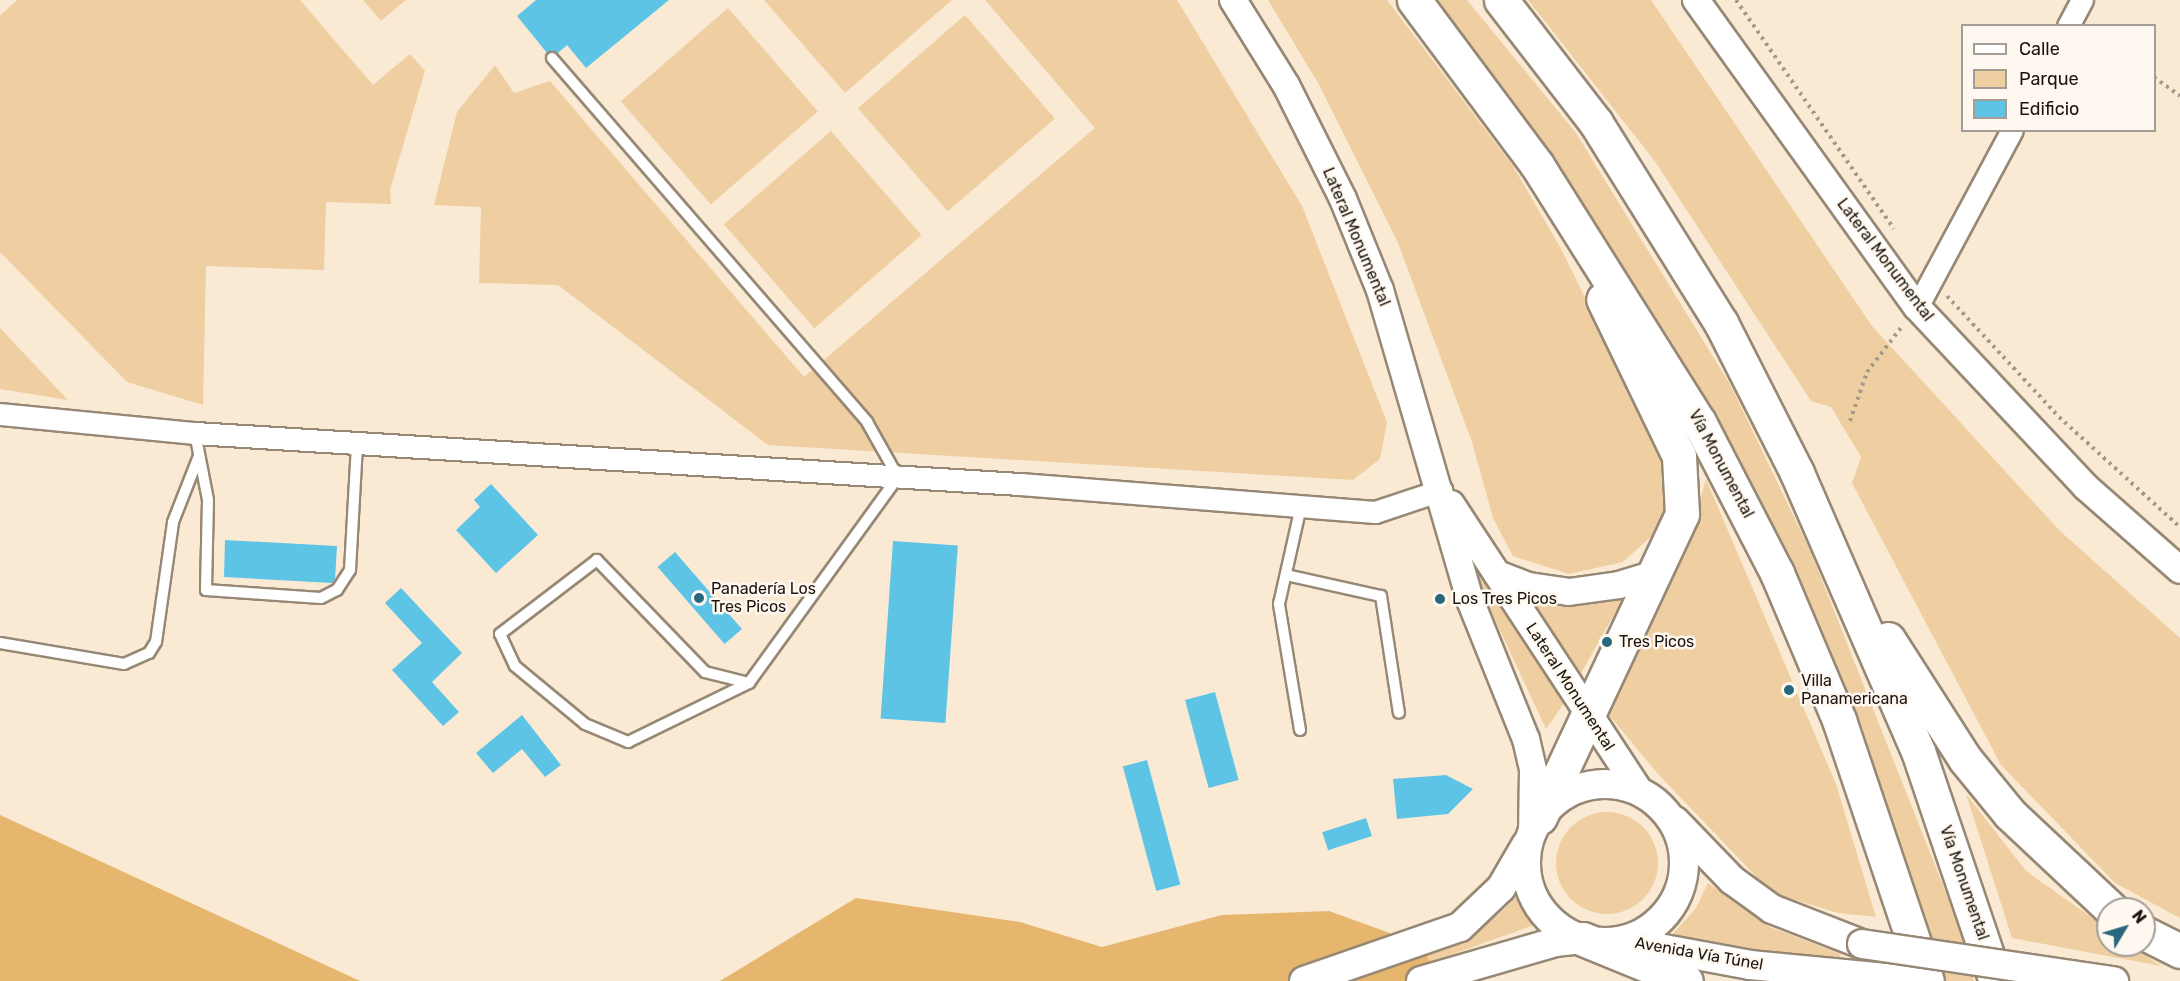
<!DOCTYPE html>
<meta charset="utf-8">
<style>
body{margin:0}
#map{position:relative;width:2180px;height:981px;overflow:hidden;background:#faead4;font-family:Rubik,sans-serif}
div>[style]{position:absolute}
.green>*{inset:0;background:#efcfa2;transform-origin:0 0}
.round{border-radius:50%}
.forest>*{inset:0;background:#e6b56e}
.building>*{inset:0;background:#5ec4e5;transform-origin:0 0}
.path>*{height:4px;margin-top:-2px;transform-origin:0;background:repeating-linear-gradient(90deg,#a59989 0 3px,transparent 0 7.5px)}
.roads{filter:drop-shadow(2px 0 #978875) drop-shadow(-2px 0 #978875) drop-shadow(0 2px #978875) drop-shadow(0 -2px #978875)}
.service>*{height:10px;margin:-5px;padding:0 5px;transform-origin:5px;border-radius:5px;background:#fff}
.minor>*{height:21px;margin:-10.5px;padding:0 10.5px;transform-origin:10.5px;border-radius:10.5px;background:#fff}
.tertiary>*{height:26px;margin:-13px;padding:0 13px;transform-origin:13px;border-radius:13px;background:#fff}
.secondary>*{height:28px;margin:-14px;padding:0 14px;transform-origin:14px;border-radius:14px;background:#fff}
.secondary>.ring{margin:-14px;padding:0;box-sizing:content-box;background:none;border:28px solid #fff;border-radius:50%}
.motorway>*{height:33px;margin:-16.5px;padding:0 16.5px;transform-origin:16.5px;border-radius:16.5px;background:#fff}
.bridges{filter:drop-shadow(2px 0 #978875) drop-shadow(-2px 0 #978875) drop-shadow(0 2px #978875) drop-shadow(0 -2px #978875)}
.secondary-bridge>*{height:28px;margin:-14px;padding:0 14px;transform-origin:14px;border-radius:14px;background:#fff}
.dots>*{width:16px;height:16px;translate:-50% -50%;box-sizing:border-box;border:3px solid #fff8f0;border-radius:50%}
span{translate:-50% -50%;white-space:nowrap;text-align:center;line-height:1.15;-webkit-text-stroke:5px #fff8f0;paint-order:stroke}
.street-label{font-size:16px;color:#1a150d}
.poi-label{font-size:16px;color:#1a150d}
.left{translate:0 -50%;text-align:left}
.legend{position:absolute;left:1961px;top:24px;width:195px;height:108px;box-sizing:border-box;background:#fff8f0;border:2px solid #a39d95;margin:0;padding:8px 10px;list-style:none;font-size:18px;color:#1a150d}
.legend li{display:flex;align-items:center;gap:12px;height:30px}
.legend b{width:30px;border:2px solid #a39d95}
.north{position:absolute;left:2096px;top:897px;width:60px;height:60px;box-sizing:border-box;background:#fff8f0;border:2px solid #a39d95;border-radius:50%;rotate:52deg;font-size:16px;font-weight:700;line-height:24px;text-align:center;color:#1a150d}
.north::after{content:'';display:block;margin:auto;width:21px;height:27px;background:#27687c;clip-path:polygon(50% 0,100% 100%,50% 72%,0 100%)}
</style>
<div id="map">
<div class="green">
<i style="clip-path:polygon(17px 0,300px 0,373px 85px,410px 54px,425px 71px,390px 190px,391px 204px,326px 202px,324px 270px,206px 266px,203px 405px,127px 382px,0 252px,0 16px)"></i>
<i style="clip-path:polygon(363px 0,406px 0,381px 21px)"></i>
<i style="clip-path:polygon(764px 0,952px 0,845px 93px)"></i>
<i style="clip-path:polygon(985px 0,1177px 0,1302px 206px,1387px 422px,1380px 459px,1353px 480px,768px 445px,558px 285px,479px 283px,481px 207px,434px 205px,457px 112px,495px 65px,514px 93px,550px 81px,804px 377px,1095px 128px)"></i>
<i style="clip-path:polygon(1268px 0,1387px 0,1513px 166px,1559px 245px,1666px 461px,1670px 498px,1656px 532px,1623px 562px,1569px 574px,1513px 556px,1493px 518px,1472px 442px,1398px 243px,1318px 83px)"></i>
<i style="clip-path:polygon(1431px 0,1467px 0,1576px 133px,1731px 386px,1810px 550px,1962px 933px,1974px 981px,1946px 981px,1850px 713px,1792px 570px,1712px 409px,1549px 157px)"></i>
<i style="clip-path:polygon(1528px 0,1651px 0,1872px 326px,2060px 531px,2180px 638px,2180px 918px,2115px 883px,2001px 765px,1852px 483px,1861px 457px,1831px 407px,1811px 401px,1654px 160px)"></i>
<i style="left:728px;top:8px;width:137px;height:142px;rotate:49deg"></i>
<i style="left:965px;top:15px;width:137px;height:142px;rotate:49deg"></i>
<i style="left:831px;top:131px;width:138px;height:142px;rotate:49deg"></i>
<i style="clip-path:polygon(0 328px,68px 400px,0 389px)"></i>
<i style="clip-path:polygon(1706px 479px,1836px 784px,1876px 917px,1838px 913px,1772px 893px,1658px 774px,1609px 715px,1685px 550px)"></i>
<i style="clip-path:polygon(1470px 548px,1564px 703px,1546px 729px,1468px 562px)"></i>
<i style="clip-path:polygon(1624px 597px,1580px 675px,1525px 598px,1563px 607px)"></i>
<i style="clip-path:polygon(1966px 794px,2026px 871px,2108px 929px,2108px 945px,2130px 945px,2161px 966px,2012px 938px)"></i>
<i class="round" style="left:1556px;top:812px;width:102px;height:102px"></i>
<i style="clip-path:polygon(1708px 883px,1770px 927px,1841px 954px,1838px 962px,1670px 937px,1696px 908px)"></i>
<i style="clip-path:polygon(1517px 896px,1534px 925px,1420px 966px,1385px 968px,1461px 938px,1499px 914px)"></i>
</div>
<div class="forest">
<i style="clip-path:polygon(0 815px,360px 981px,0 981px)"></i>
<i style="clip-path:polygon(856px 898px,1020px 922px,1102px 947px,1222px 915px,1329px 911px,1420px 944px,1440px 981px,720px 981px)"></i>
</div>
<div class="building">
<i style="clip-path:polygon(536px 0,669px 0,586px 68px,567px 45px,558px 53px,547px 53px,517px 16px)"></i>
<i style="clip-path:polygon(491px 484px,538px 535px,496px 573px,456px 530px,480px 507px,474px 500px)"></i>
<i style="clip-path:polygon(225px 540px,337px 546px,335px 579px,332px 583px,224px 577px)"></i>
<i style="left:893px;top:541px;width:65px;height:178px;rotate:4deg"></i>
<i style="left:675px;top:552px;width:102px;height:23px;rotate:49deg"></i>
<i style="clip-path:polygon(401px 588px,462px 653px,432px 682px,459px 712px,443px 726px,392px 670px,422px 643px,385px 603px)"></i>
<i style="left:1215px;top:692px;width:91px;height:31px;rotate:75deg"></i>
<i style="clip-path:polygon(522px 715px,561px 765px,545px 777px,522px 749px,493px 773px,476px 753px)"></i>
<i style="left:1147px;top:760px;width:129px;height:25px;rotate:75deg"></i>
<i style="clip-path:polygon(1446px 775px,1473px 789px,1448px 814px,1397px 819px,1393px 779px)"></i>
<i style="left:1366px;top:818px;width:19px;height:46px;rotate:72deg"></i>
</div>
<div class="path">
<i style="left:1736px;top:0;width:278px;rotate:55.4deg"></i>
<i style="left:2154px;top:77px;width:32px;rotate:36deg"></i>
<i style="left:1947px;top:296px;width:165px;rotate:47.2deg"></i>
<i style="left:2059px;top:417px;width:164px;rotate:42.3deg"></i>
<i style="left:1850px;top:421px;width:52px;rotate:-70.9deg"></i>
<i style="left:1867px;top:372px;width:59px;rotate:-52.5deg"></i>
</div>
<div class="roads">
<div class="service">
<i style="left:552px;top:58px;width:481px;rotate:49.1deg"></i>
<i style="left:867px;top:422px;width:63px;rotate:60.6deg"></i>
<i style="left:898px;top:477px;width:254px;rotate:125.9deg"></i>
<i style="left:749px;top:683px;width:45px;rotate:-166deg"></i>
<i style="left:705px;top:672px;width:156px;rotate:-134deg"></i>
<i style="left:597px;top:560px;width:122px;rotate:142.7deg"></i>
<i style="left:500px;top:634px;width:35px;rotate:65deg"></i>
<i style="left:515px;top:666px;width:91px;rotate:39.6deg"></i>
<i style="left:585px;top:724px;width:47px;rotate:22.7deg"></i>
<i style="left:628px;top:742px;width:135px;rotate:-26deg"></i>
<i style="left:195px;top:433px;width:68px;rotate:79deg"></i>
<i style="left:208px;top:500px;width:90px;rotate:91.3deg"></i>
<i style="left:206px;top:590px;width:115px;rotate:4deg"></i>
<i style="left:321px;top:598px;width:18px;rotate:-27deg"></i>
<i style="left:337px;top:590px;width:24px;rotate:-57deg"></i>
<i style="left:350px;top:570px;width:127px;rotate:-86.8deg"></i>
<i style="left:1286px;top:575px;width:97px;rotate:12.5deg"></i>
<i style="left:1381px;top:596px;width:118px;rotate:81.3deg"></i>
<i style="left:0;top:643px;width:126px;rotate:9.6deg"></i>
<i style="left:124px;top:664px;width:27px;rotate:-24deg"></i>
<i style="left:149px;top:653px;width:13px;rotate:-58deg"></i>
<i style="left:156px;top:642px;width:121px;rotate:-81.9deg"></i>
<i style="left:173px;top:522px;width:71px;rotate:-68.5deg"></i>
<i style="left:1300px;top:730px;width:128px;rotate:-99.5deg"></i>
<i style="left:1279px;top:604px;width:100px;rotate:-77.3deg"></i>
</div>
<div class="minor">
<i style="left:2068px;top:26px;width:30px;rotate:-62deg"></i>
<i style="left:1917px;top:307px;width:201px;rotate:-61.8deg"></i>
<i style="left:0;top:414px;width:196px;rotate:5.6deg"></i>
<i style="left:195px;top:433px;width:827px;rotate:3.54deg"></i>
<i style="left:1020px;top:484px;width:356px;rotate:4.5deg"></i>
<i style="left:1375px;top:512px;width:70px;rotate:-18.4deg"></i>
</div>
<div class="tertiary">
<i style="left:1233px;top:0;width:100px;rotate:58.1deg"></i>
<i style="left:1286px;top:85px;width:127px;rotate:63.4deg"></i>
<i style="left:1343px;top:199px;width:98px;rotate:67.9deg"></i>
<i style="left:1380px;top:290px;width:323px;rotate:73.8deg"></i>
<i style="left:1470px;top:600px;width:150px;rotate:68.1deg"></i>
<i style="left:1526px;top:739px;width:32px;rotate:77deg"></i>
<i style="left:1533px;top:770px;width:61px;rotate:90.9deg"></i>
<i style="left:1696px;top:0;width:378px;rotate:54.3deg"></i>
<i style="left:1917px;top:307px;width:247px;rotate:46.8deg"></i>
<i style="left:2086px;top:487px;width:125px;rotate:41.4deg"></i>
<i style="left:1451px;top:504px;width:344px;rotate:56.7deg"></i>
<i style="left:1497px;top:574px;width:34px;rotate:21deg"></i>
<i style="left:1529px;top:586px;width:40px;rotate:8.5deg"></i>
<i style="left:1569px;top:592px;width:50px;rotate:-8deg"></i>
<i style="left:1619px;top:585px;width:37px;rotate:-17deg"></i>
</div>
<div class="secondary">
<i class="ring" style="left:1526px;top:784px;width:130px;height:130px"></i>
<i style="left:1675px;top:821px;width:82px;rotate:46deg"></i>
<i style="left:1732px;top:880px;width:49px;rotate:35.9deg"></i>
<i style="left:1772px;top:909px;width:97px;rotate:21.3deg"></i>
<i style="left:1621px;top:941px;width:131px;rotate:10.5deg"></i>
<i style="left:1750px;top:965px;width:171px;rotate:5.4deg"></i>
<i style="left:1304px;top:981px;width:165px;rotate:-19.1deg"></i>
<i style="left:1460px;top:927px;width:57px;rotate:-43.6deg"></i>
<i style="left:1501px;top:888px;width:50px;rotate:-59.8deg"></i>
<i style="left:1421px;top:981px;width:140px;rotate:-16.2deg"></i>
<i style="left:1555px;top:942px;width:28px;rotate:-6deg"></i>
</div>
<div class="motorway">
<i style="left:1414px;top:0;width:206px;rotate:53.3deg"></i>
<i style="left:1537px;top:165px;width:304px;rotate:57.8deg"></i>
<i style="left:1699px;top:422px;width:170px;rotate:62.7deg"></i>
<i style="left:1777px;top:573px;width:160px;rotate:67.1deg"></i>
<i style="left:1839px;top:720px;width:275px;rotate:71.4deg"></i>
<i style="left:1501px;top:0;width:155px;rotate:52.3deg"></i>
<i style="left:1596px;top:123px;width:236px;rotate:58deg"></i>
<i style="left:1721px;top:323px;width:168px;rotate:63.1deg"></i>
<i style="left:1797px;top:473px;width:303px;rotate:66.5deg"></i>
<i style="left:1918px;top:751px;width:243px;rotate:71.3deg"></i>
<i style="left:1888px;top:639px;width:143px;rotate:57.3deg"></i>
<i style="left:1965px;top:759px;width:71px;rotate:50.7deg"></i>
<i style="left:2010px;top:814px;width:139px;rotate:43.2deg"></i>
<i style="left:1540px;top:817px;width:335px;rotate:-64.9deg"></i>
<i style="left:1682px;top:514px;width:58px;rotate:-93deg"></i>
<i style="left:1679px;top:456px;width:174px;rotate:-115.8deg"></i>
<i style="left:2144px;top:933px;width:40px;rotate:26.6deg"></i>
<i style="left:1583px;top:939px;width:111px;rotate:22.2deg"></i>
</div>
</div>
<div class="bridges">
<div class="secondary-bridge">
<i style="left:1862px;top:944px;width:255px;rotate:8.4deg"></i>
</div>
</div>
<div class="dots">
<i style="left:699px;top:598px;background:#27687c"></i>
<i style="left:1440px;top:599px;background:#27687c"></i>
<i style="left:1607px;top:642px;background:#27687c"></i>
<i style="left:1789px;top:690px;background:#27687c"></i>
</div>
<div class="street-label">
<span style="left:1356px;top:237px;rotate:67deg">Lateral Monumental</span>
<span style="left:1885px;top:260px;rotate:53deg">Lateral Monumental</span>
<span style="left:1721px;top:464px;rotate:62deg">Vía Monumental</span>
<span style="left:1570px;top:687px;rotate:57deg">Lateral Monumental</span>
<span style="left:1964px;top:883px;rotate:71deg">Vía Monumental</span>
<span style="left:1699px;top:954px;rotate:10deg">Avenida Vía Túnel</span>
</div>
<div class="poi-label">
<span class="left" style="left:711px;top:598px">Panadería Los<br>Tres Picos</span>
<span class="left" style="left:1452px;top:599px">Los Tres Picos</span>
<span class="left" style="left:1619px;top:642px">Tres Picos</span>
<span class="left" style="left:1801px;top:690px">Villa<br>Panamericana</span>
</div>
<ul class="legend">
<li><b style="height:8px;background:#fff"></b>Calle</li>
<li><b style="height:16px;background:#efcfa2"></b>Parque</li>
<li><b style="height:16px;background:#5ec4e5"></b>Edificio</li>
</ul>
<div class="north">N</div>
</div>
